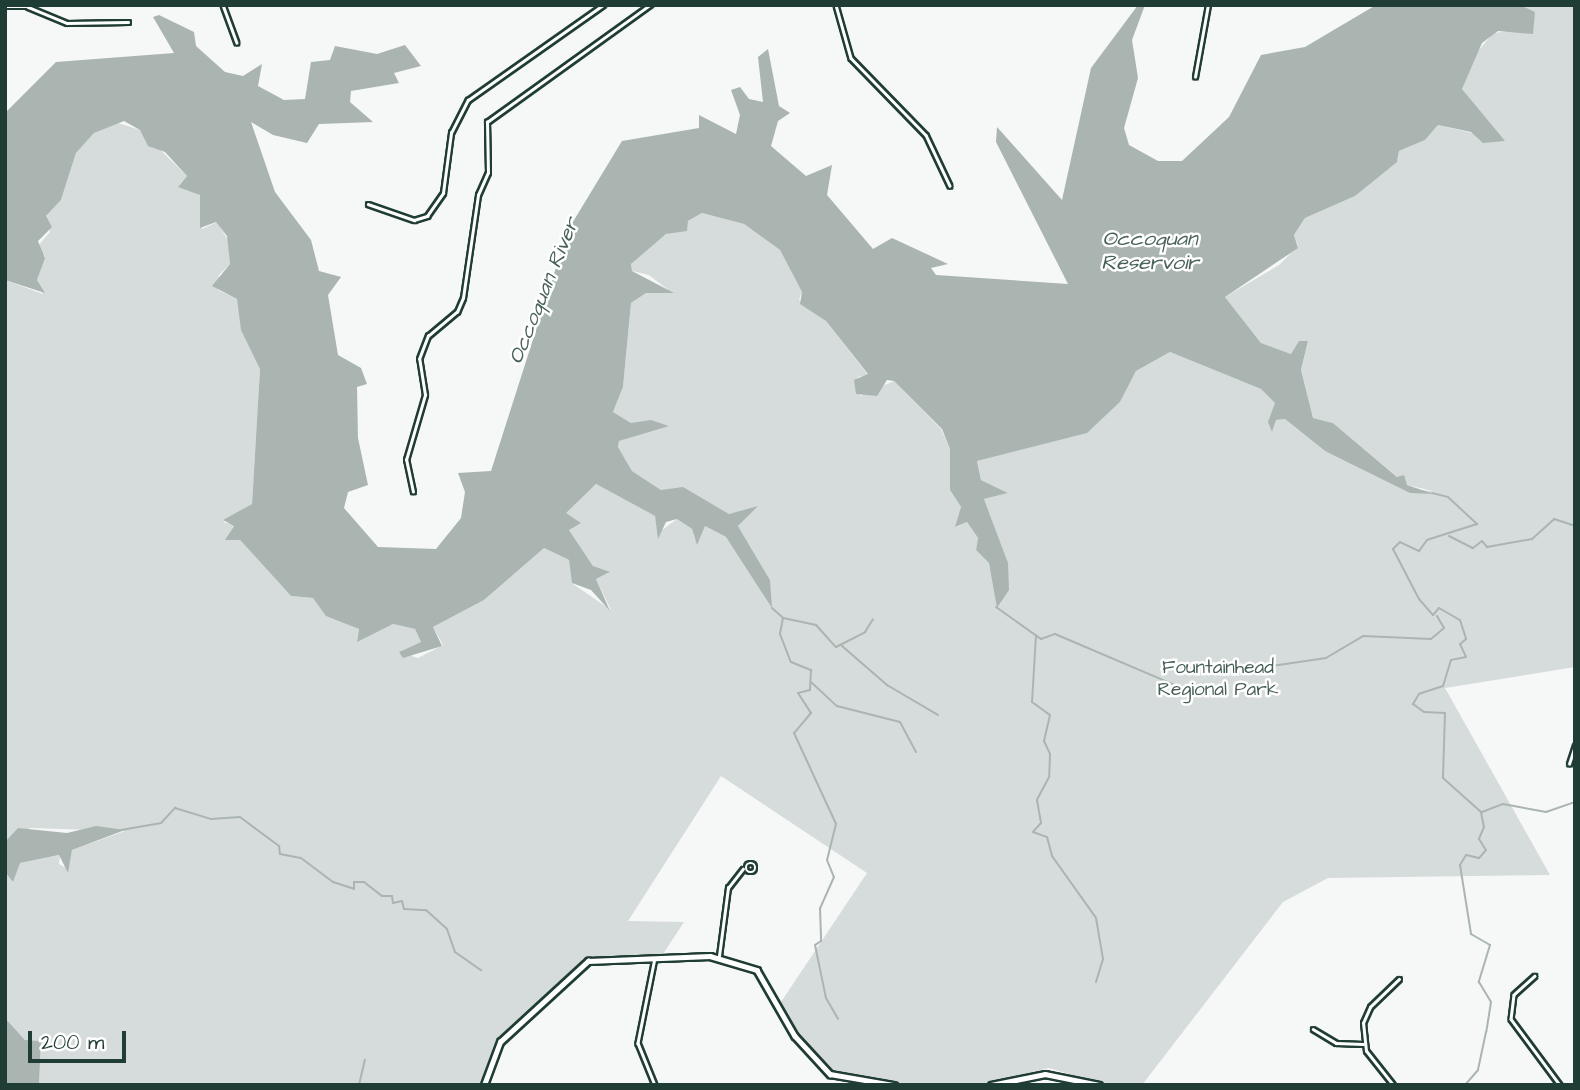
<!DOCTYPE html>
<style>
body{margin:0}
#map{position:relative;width:1580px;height:1090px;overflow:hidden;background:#f6f7f7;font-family:"Architects Daughter",sans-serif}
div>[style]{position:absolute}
.green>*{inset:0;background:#d6dcdb}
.water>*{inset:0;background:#aab5b1}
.stream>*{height:2px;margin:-1px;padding:0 1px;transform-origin:1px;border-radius:1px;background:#aab5b1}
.roads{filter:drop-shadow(2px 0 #1f3d34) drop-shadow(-2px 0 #1f3d34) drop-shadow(0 2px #1f3d34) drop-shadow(0 -2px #1f3d34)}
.street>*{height:2.5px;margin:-1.25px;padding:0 1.25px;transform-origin:1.25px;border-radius:1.25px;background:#fff}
.street>.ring{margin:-1.25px;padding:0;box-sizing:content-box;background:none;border:2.5px solid #fff;border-radius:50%}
.secondary>*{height:4.5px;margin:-2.25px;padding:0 2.25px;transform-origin:2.25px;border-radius:2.25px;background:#fff}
span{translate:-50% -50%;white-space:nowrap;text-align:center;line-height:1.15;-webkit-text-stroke:5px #fff;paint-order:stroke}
.park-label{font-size:19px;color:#445d55}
.water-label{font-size:21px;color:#49615a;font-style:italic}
.frame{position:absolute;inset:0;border:7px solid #1f3d34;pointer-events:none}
.scale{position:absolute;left:28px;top:1031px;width:98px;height:32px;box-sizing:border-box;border:4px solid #1f3d34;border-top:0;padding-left:9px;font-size:21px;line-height:24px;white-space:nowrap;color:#1f3d34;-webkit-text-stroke:5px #fff;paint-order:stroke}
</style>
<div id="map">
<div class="green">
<i style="clip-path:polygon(1520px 5px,1575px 5px,1575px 667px,1445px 688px,1550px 875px,1328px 878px,1283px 902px,1142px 1085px,1107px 1085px,1049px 1068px,977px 1085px,902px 1085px,836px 1075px,804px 1044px,779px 1005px,867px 873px,721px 776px,628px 921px,684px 922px,663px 954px,585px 960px,494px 1045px,480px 1085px,39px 1085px,41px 1041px,25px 1040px,5px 1018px,5px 872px,12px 881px,20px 863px,60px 855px,59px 864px,68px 869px,72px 850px,125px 831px,30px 828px,5px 842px,5px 280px,43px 294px,37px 280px,45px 256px,37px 247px,50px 232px,46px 216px,61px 200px,76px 153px,94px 133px,115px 122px,140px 130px,187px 176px,179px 185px,200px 195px,202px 229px,217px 222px,228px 240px,230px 264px,219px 275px,218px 290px,237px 299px,260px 369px,252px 504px,223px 522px,234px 525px,226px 540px,240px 540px,291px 596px,313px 598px,325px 613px,359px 629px,357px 640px,393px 624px,415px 629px,421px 642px,399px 652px,418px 658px,443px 645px,433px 627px,484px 600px,544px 548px,569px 560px,573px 584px,611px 610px,596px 579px,609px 573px,593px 566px,569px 530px,578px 521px,565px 513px,596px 484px,655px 516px,658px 533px,677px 519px,692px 529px,695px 540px,705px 526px,726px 537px,769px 600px,770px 580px,738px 526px,754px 509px,729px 514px,685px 489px,661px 490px,632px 471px,618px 447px,619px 441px,668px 425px,631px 423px,613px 412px,623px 387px,631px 303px,646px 293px,672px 293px,649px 275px,632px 271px,631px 264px,650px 244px,702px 213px,744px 224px,780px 250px,802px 292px,799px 300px,826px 321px,868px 375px,858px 377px,860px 396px,894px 381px,941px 429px,950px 449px,950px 490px,961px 507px,956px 527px,967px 522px,978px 538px,976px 550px,989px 563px,1000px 606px,1007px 561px,984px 499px,1008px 493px,981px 480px,977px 461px,1092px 428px,1120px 402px,1136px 371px,1170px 352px,1261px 389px,1275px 403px,1272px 432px,1276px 420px,1285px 419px,1325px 451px,1369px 467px,1402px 489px,1433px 491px,1407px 485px,1333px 423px,1313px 418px,1301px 370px,1308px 342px,1291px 354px,1261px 343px,1225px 297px,1279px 265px,1298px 246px,1294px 235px,1305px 218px,1355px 196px,1398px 159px,1399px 151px,1425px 140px,1438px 125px,1502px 140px,1462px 89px,1471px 60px,1493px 33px,1532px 29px,1535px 12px)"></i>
</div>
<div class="water">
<i style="clip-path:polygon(1138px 5px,1145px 5px,1132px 40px,1138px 78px,1124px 128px,1129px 145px,1158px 161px,1182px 161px,1229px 117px,1261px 55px,1305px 47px,1376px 5px,1520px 5px,1535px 12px,1533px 34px,1498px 31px,1482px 43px,1462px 89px,1505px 141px,1483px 143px,1471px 132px,1438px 125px,1425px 140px,1399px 151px,1397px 162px,1355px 196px,1305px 218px,1294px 235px,1298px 248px,1225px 297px,1261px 343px,1291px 354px,1299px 341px,1308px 341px,1301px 370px,1313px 418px,1333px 423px,1397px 477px,1404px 475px,1407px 485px,1434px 494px,1410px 493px,1325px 451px,1285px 419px,1276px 420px,1272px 432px,1268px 422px,1275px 403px,1261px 389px,1170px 352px,1136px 371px,1120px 402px,1087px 433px,977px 461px,981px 480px,1008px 493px,984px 499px,1008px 563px,1009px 590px,997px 608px,989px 563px,976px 550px,978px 538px,967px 522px,955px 527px,961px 507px,950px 490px,950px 449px,942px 429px,894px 381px,887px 380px,877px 396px,856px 394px,854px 380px,868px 374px,826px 321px,800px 304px,802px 292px,780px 250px,744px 224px,702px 213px,688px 221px,687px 231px,666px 234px,631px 264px,632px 271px,674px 293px,646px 293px,631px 303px,623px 387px,613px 412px,631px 423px,651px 420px,669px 426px,619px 441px,618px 447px,632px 471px,661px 490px,683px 487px,729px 514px,758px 506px,738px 526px,770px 580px,772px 608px,726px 537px,705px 526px,697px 545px,692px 529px,677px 519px,666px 522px,658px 539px,655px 516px,596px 484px,566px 513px,581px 523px,569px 530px,593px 566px,610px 572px,596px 579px,610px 611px,591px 590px,572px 583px,569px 560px,544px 548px,484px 600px,433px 627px,442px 646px,403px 658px,399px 652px,421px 642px,415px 629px,393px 624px,357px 642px,359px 629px,326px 616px,313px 598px,291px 596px,240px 540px,225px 540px,234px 526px,223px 520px,252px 504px,260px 369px,241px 330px,237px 299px,212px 286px,230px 264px,227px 236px,216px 222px,200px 228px,200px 195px,178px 187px,187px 176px,165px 152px,148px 146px,140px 130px,124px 121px,94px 133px,76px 153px,61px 200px,46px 216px,52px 227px,38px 241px,45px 258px,37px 280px,45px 293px,5px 280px,5px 113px,56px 62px,174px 53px,153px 17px,159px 15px,194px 32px,196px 46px,225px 72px,243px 76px,262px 64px,258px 86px,284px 100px,305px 99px,311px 62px,330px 60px,335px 46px,377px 54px,405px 45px,421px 66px,394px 73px,399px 83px,351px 91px,350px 102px,373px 122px,319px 124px,307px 143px,273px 135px,251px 122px,275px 192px,311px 240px,319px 271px,341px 277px,328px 295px,338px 355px,361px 368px,367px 384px,357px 387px,358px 438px,368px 485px,348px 492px,344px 508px,378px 547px,436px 549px,461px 518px,465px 492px,458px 473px,491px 471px,568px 230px,622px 141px,699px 128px,699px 115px,736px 134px,740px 115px,731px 90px,740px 87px,749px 99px,763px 102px,758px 57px,768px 49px,779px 106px,790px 113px,778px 121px,771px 146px,806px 176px,832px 165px,827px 195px,873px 249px,892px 238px,948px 264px,931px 268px,936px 275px,1068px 284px,996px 142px,997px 127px,1062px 200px,1091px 68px)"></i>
<i style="clip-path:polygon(96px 826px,125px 830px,72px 850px,68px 873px,59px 855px,20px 863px,13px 882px,5px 872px,5px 842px,18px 828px,67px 833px)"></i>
<i style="clip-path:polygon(5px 1018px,25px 1040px,41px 1041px,39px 1085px,5px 1085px)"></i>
</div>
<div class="stream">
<i style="left:1432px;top:493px;width:16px;rotate:14deg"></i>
<i style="left:1448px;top:497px;width:40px;rotate:43deg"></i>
<i style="left:1477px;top:524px;width:52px;rotate:162.3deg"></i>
<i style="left:1427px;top:540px;width:14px;rotate:126deg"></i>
<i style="left:1419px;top:551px;width:21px;rotate:-155deg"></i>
<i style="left:1400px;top:542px;width:10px;rotate:135deg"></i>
<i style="left:1393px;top:549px;width:56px;rotate:62.5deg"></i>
<i style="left:1419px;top:599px;width:21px;rotate:49deg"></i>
<i style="left:1433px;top:615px;width:9px;rotate:-49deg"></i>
<i style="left:1439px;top:608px;width:24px;rotate:30deg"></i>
<i style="left:1460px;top:620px;width:20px;rotate:72deg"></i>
<i style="left:1466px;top:639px;width:8px;rotate:140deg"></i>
<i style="left:1460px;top:644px;width:14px;rotate:65deg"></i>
<i style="left:1466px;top:657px;width:15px;rotate:169deg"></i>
<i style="left:1451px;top:660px;width:27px;rotate:107deg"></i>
<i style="left:1443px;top:686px;width:25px;rotate:162deg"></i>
<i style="left:1419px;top:694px;width:12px;rotate:121deg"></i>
<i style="left:1413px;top:704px;width:14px;rotate:36deg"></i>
<i style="left:1424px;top:712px;width:21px;rotate:3deg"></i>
<i style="left:1445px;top:713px;width:65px;rotate:91.8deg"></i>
<i style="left:1443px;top:778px;width:51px;rotate:41.8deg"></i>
<i style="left:1481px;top:812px;width:15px;rotate:79deg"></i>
<i style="left:1484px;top:827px;width:13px;rotate:113deg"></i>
<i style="left:1479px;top:839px;width:13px;rotate:58deg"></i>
<i style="left:1486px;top:850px;width:11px;rotate:131deg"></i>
<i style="left:1479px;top:858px;width:13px;rotate:-167deg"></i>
<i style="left:1466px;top:855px;width:12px;rotate:121deg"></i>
<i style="left:1460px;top:865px;width:70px;rotate:80.9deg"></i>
<i style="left:1471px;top:934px;width:22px;rotate:30deg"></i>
<i style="left:1490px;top:945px;width:39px;rotate:107deg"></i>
<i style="left:1479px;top:982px;width:23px;rotate:59deg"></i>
<i style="left:1491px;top:1002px;width:30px;rotate:99deg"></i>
<i style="left:1486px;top:1032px;width:39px;rotate:102deg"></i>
<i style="left:1478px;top:1070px;width:20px;rotate:131deg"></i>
<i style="left:1449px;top:536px;width:27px;rotate:27deg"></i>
<i style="left:1473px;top:548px;width:11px;rotate:-38deg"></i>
<i style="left:1482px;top:541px;width:8px;rotate:50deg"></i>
<i style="left:1487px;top:547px;width:46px;rotate:-10.1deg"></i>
<i style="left:1532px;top:539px;width:30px;rotate:-42deg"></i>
<i style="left:1554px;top:519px;width:22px;rotate:18deg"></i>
<i style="left:996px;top:607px;width:55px;rotate:35.4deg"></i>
<i style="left:1041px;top:639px;width:15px;rotate:-20deg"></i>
<i style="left:1055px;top:634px;width:133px;rotate:23.1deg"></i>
<i style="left:772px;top:608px;width:15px;rotate:42deg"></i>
<i style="left:783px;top:618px;width:16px;rotate:101deg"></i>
<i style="left:780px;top:634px;width:30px;rotate:69deg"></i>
<i style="left:791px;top:662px;width:22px;rotate:22deg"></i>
<i style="left:811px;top:670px;width:20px;rotate:93deg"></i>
<i style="left:810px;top:690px;width:12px;rotate:166deg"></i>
<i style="left:798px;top:693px;width:24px;rotate:57deg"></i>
<i style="left:811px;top:713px;width:26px;rotate:130deg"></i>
<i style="left:794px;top:733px;width:100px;rotate:65.2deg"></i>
<i style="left:836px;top:824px;width:37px;rotate:104deg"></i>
<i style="left:827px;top:860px;width:18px;rotate:68deg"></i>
<i style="left:834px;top:877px;width:34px;rotate:114deg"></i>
<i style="left:820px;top:908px;width:33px;rotate:88deg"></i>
<i style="left:821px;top:941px;width:7px;rotate:146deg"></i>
<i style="left:815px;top:945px;width:54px;rotate:78.3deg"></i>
<i style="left:826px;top:998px;width:24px;rotate:60deg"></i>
<i style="left:783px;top:618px;width:34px;rotate:12deg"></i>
<i style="left:816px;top:625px;width:30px;rotate:48deg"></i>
<i style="left:836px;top:647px;width:33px;rotate:-27deg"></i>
<i style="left:865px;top:632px;width:15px;rotate:-58deg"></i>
<i style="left:1036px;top:635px;width:67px;rotate:93.4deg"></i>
<i style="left:1032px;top:702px;width:22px;rotate:36deg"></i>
<i style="left:1050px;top:715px;width:27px;rotate:103deg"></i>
<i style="left:1044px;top:741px;width:14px;rotate:65deg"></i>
<i style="left:1050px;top:754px;width:23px;rotate:92deg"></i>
<i style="left:1049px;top:777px;width:26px;rotate:118deg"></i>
<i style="left:1037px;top:800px;width:23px;rotate:80deg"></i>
<i style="left:1041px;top:823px;width:12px;rotate:132deg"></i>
<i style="left:1033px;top:832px;width:15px;rotate:20deg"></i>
<i style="left:1047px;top:837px;width:20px;rotate:75deg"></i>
<i style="left:1052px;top:856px;width:76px;rotate:54.6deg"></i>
<i style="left:1096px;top:918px;width:42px;rotate:80.3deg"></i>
<i style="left:1103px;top:959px;width:24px;rotate:107deg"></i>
<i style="left:842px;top:646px;width:60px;rotate:40.9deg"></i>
<i style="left:887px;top:685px;width:59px;rotate:30.5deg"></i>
<i style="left:1252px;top:669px;width:75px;rotate:-8.5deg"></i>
<i style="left:1326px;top:658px;width:43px;rotate:-30.7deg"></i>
<i style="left:1363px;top:636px;width:68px;rotate:2.5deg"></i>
<i style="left:1431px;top:639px;width:17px;rotate:-40deg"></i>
<i style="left:1444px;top:628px;width:14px;rotate:-120deg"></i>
<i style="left:811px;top:682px;width:35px;rotate:43deg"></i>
<i style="left:837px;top:706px;width:65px;rotate:14.3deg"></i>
<i style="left:900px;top:722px;width:34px;rotate:62deg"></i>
<i style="left:1482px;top:812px;width:22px;rotate:-21deg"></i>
<i style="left:1503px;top:804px;width:44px;rotate:10.5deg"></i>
<i style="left:1546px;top:812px;width:31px;rotate:-19deg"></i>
<i style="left:121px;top:830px;width:41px;rotate:-9.9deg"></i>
<i style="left:161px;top:823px;width:21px;rotate:-47deg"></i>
<i style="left:175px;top:808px;width:38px;rotate:17deg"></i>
<i style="left:211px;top:819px;width:29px;rotate:-4deg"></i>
<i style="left:240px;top:817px;width:49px;rotate:36.6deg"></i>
<i style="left:279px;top:846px;width:8px;rotate:83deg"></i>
<i style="left:280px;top:854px;width:21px;rotate:11deg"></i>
<i style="left:301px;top:858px;width:40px;rotate:37deg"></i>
<i style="left:333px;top:882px;width:22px;rotate:18deg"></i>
<i style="left:354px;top:889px;width:7px;rotate:-90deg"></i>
<i style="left:354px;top:882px;width:10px"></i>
<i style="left:364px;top:882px;width:23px;rotate:38deg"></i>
<i style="left:382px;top:896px;width:10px"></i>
<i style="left:392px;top:896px;width:7px;rotate:82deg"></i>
<i style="left:393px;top:903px;width:9px;rotate:-13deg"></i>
<i style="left:402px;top:901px;width:8px;rotate:76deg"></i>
<i style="left:404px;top:909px;width:22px;rotate:3deg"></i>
<i style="left:426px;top:910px;width:28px;rotate:42deg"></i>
<i style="left:447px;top:929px;width:24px;rotate:71deg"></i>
<i style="left:455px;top:952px;width:32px;rotate:35deg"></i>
<i style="left:359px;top:1085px;width:26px;rotate:-77deg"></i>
</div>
<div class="roads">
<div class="street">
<i style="left:223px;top:5px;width:40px;rotate:69.8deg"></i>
<i style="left:836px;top:5px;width:55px;rotate:74.2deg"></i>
<i style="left:851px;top:58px;width:107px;rotate:45.8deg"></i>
<i style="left:926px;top:135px;width:56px;rotate:64.8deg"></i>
<i style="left:5px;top:7px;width:23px"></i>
<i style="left:28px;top:7px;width:42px;rotate:22.3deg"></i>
<i style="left:67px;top:23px;width:61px;rotate:-0.9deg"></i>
<i style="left:1195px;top:77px;width:73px;rotate:-79.8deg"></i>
<i style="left:368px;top:204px;width:49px;rotate:19.2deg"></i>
<i style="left:414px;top:220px;width:14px;rotate:-17deg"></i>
<i style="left:427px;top:216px;width:28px;rotate:-55deg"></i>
<i style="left:443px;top:193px;width:61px;rotate:-82.4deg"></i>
<i style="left:451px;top:133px;width:37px;rotate:-63deg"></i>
<i style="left:468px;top:100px;width:165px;rotate:-35.1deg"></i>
<i style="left:413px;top:492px;width:33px;rotate:-102deg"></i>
<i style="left:406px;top:460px;width:68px;rotate:-73.7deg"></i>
<i style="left:425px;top:395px;width:36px;rotate:-99deg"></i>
<i style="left:419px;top:359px;width:25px;rotate:-69deg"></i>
<i style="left:428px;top:336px;width:38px;rotate:-40deg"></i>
<i style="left:457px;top:312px;width:15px;rotate:-67deg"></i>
<i style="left:463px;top:298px;width:104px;rotate:-81.7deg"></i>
<i style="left:478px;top:195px;width:24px;rotate:-66deg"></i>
<i style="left:488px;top:173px;width:51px;rotate:-91.1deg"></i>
<i style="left:487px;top:122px;width:201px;rotate:-35.7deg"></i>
<i style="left:1569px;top:764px;width:19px;rotate:-72deg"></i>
<i class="ring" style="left:746.5px;top:863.5px;width:6.5px;height:6.5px"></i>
<i style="left:719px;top:956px;width:69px;rotate:-82.5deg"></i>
<i style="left:728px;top:888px;width:24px;rotate:-52deg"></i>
<i style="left:655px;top:958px;width:87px;rotate:101.3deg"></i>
<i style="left:638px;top:1043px;width:45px;rotate:68deg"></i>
<i style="left:1535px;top:976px;width:28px;rotate:138deg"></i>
<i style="left:1514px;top:995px;width:24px;rotate:97deg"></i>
<i style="left:1511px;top:1019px;width:82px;rotate:53.4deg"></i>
<i style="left:1313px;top:1029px;width:27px;rotate:31deg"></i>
<i style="left:1336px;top:1043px;width:27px;rotate:2deg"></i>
<i style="left:1393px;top:1085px;width:43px;rotate:-128.5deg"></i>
<i style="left:1366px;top:1051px;width:28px;rotate:-96deg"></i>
<i style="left:1363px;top:1023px;width:17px;rotate:-66deg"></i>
<i style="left:1370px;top:1007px;width:40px;rotate:-44deg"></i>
</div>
<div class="secondary">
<i style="left:484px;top:1085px;width:46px;rotate:-69.6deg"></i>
<i style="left:500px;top:1042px;width:120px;rotate:-42.6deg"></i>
<i style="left:588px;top:961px;width:122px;rotate:-2.3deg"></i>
<i style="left:710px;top:956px;width:49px;rotate:16.6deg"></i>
<i style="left:757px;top:970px;width:76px;rotate:60.1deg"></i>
<i style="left:795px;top:1036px;width:52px;rotate:47.4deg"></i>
<i style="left:830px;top:1074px;width:65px;rotate:9.8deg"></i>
<i style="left:991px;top:1085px;width:55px;rotate:-11.5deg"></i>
<i style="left:1045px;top:1074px;width:55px;rotate:11.5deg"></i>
</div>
</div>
<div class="park-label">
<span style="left:1218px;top:679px">Fountainhead<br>Regional Park</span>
</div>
<div class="water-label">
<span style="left:1150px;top:251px">Occoquan<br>Reservoir</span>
<span style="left:544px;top:291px;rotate:-68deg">Occoquan River</span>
</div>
<div class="frame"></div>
<div class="scale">200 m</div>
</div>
